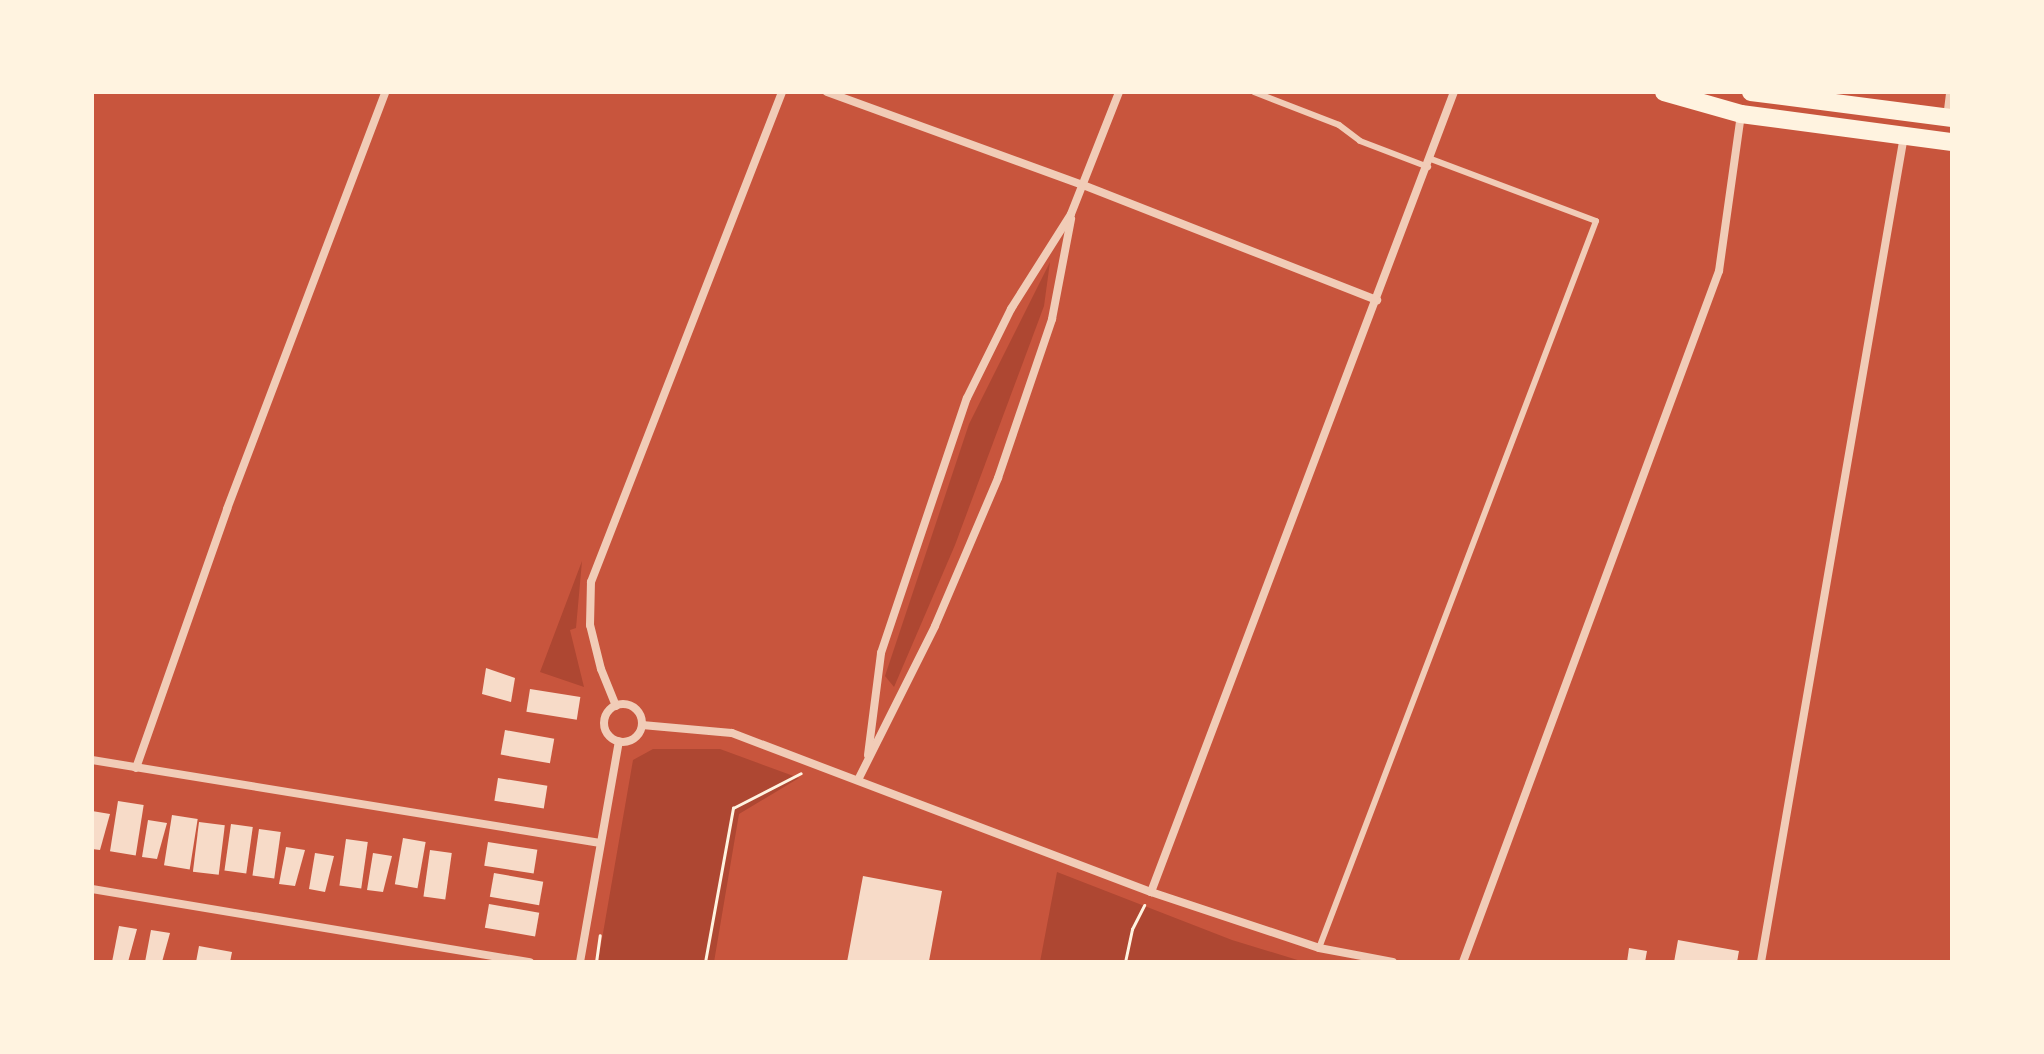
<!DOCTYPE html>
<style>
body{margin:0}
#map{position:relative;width:2044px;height:1054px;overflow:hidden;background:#c8553d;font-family:"Fira Sans",sans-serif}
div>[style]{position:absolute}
.green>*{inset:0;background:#ae4732}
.building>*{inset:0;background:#f7dbc8;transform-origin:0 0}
.path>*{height:3px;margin:-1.5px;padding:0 1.5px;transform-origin:1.5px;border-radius:1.5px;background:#fff3e0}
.service>*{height:6px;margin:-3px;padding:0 3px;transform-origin:3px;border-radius:3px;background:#f1ccb7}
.minor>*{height:8px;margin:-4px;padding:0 4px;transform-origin:4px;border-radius:4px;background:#f1ccb7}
.minor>.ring{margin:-4px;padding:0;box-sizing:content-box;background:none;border:8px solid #f1ccb7;border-radius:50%}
.trunk>*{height:18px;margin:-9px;padding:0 9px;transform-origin:9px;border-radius:9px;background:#fff3e0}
span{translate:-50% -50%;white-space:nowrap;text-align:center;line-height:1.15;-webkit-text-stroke:7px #fff3e0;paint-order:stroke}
.frame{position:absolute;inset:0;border:94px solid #fff3e0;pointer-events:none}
</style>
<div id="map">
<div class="green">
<i style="clip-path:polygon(1050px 262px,1044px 306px,955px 545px,894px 687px,885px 676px,969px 424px)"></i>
<i style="clip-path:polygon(582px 561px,576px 628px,570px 630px,584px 687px,540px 672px)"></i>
<i style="clip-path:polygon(653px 749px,720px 749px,799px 778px,739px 814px,714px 962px,598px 962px,633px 760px)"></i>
<i style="clip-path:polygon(1057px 872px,1232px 940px,1304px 962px,1040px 962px)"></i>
</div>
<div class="building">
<i style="clip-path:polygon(486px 668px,515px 678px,511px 702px,482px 694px)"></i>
<i style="left:530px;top:689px;width:51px;height:23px;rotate:9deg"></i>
<i style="left:505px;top:730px;width:50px;height:25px;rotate:10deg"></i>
<i style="left:498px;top:778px;width:50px;height:23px;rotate:9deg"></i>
<i style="left:118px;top:801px;width:26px;height:51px;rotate:9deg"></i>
<i style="clip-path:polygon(92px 811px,110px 814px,100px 850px,92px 849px)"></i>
<i style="left:172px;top:815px;width:26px;height:51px;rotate:9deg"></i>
<i style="clip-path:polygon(148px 820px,167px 823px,157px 859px,142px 857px)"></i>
<i style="left:199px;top:822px;width:26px;height:50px;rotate:7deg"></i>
<i style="left:231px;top:824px;width:22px;height:47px;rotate:8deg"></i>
<i style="left:259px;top:829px;width:22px;height:47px;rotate:8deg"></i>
<i style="left:403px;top:838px;width:23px;height:47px;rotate:10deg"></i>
<i style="left:346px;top:839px;width:22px;height:47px;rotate:8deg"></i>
<i style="left:488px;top:842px;width:50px;height:24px;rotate:9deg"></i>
<i style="clip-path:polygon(286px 847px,305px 850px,295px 886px,279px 884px)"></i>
<i style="left:430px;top:850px;width:22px;height:47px;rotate:8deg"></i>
<i style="clip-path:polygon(315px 853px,334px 856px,325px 892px,309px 889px)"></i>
<i style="clip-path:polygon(373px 853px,392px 856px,383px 892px,367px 890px)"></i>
<i style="left:494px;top:873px;width:50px;height:24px;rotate:10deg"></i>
<i style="clip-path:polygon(863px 876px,942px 891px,929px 961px,847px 962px)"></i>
<i style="left:489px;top:904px;width:51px;height:24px;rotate:10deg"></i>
<i style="clip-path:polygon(119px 926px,137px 929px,128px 962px,112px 962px)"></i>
<i style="clip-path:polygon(151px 930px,170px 933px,162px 962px,145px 962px)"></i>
<i style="clip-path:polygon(1678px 940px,1739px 951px,1737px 962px,1674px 962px)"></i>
<i style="clip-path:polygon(199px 946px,232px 952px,230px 962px,196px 962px)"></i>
<i style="clip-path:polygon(1629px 948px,1647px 951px,1645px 962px,1627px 962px)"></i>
</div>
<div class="path">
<i style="left:596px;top:962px;width:27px;rotate:-82deg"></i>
<i style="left:705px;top:962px;width:157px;rotate:-79.7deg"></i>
<i style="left:733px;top:808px;width:76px;rotate:-27.2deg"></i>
<i style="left:1125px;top:962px;width:34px;rotate:-78deg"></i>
<i style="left:1132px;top:929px;width:27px;rotate:-63deg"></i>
</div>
<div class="service">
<i style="left:1254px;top:92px;width:91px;rotate:21.2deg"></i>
<i style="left:1339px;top:125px;width:26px;rotate:37deg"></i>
<i style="left:1360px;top:141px;width:73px;rotate:20.9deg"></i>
<i style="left:1319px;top:948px;width:778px;rotate:-69.14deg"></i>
<i style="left:1596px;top:221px;width:176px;rotate:-159.4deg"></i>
</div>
<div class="minor">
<i style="left:827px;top:92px;width:272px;rotate:20deg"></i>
<i style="left:1083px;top:185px;width:316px;rotate:21.4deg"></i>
<i style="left:1947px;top:118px;width:26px;rotate:-83deg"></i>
<i class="ring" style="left:604px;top:704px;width:30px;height:30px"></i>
<i style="left:616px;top:706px;width:40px;rotate:-112deg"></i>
<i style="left:601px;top:669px;width:45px;rotate:-104deg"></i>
<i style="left:590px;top:625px;width:43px;rotate:-88.7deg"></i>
<i style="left:591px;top:582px;width:526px;rotate:-68.7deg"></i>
<i style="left:642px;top:725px;width:90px;rotate:5.1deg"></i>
<i style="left:732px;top:733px;width:448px;rotate:20.8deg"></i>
<i style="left:1151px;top:892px;width:177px;rotate:18.4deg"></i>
<i style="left:1319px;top:948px;width:75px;rotate:10.7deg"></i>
<i style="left:868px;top:755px;width:103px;rotate:-82.7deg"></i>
<i style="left:881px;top:653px;width:269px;rotate:-71.4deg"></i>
<i style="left:967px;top:398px;width:99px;rotate:-63.7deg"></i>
<i style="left:1011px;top:309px;width:112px;rotate:-57.7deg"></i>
<i style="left:1071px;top:214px;width:131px;rotate:-68.5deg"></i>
<i style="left:92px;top:760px;width:515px;rotate:9.28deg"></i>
<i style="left:136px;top:768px;width:275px;rotate:-70.6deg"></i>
<i style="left:227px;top:509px;width:446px;rotate:-69.2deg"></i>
<i style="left:858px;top:780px;width:172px;rotate:-63.4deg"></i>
<i style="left:935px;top:626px;width:161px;rotate:-66.9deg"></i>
<i style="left:998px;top:478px;width:168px;rotate:-71.2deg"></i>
<i style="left:1052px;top:319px;width:102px;rotate:-79.2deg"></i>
<i style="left:92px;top:889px;width:444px;rotate:9.5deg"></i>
<i style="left:1151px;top:892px;width:855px;rotate:-69.26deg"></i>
<i style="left:580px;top:962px;width:224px;rotate:-80deg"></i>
<i style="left:1463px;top:962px;width:737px;rotate:-69.67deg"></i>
<i style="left:1719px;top:271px;width:159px;rotate:-82deg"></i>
<i style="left:1761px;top:962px;width:838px;rotate:-80.18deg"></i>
</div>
<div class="trunk">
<i style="left:1664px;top:92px;width:80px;rotate:15.9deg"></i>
<i style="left:1741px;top:114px;width:213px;rotate:7.6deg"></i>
<i style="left:1751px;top:92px;width:203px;rotate:7.4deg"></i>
</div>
<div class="frame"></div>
</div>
